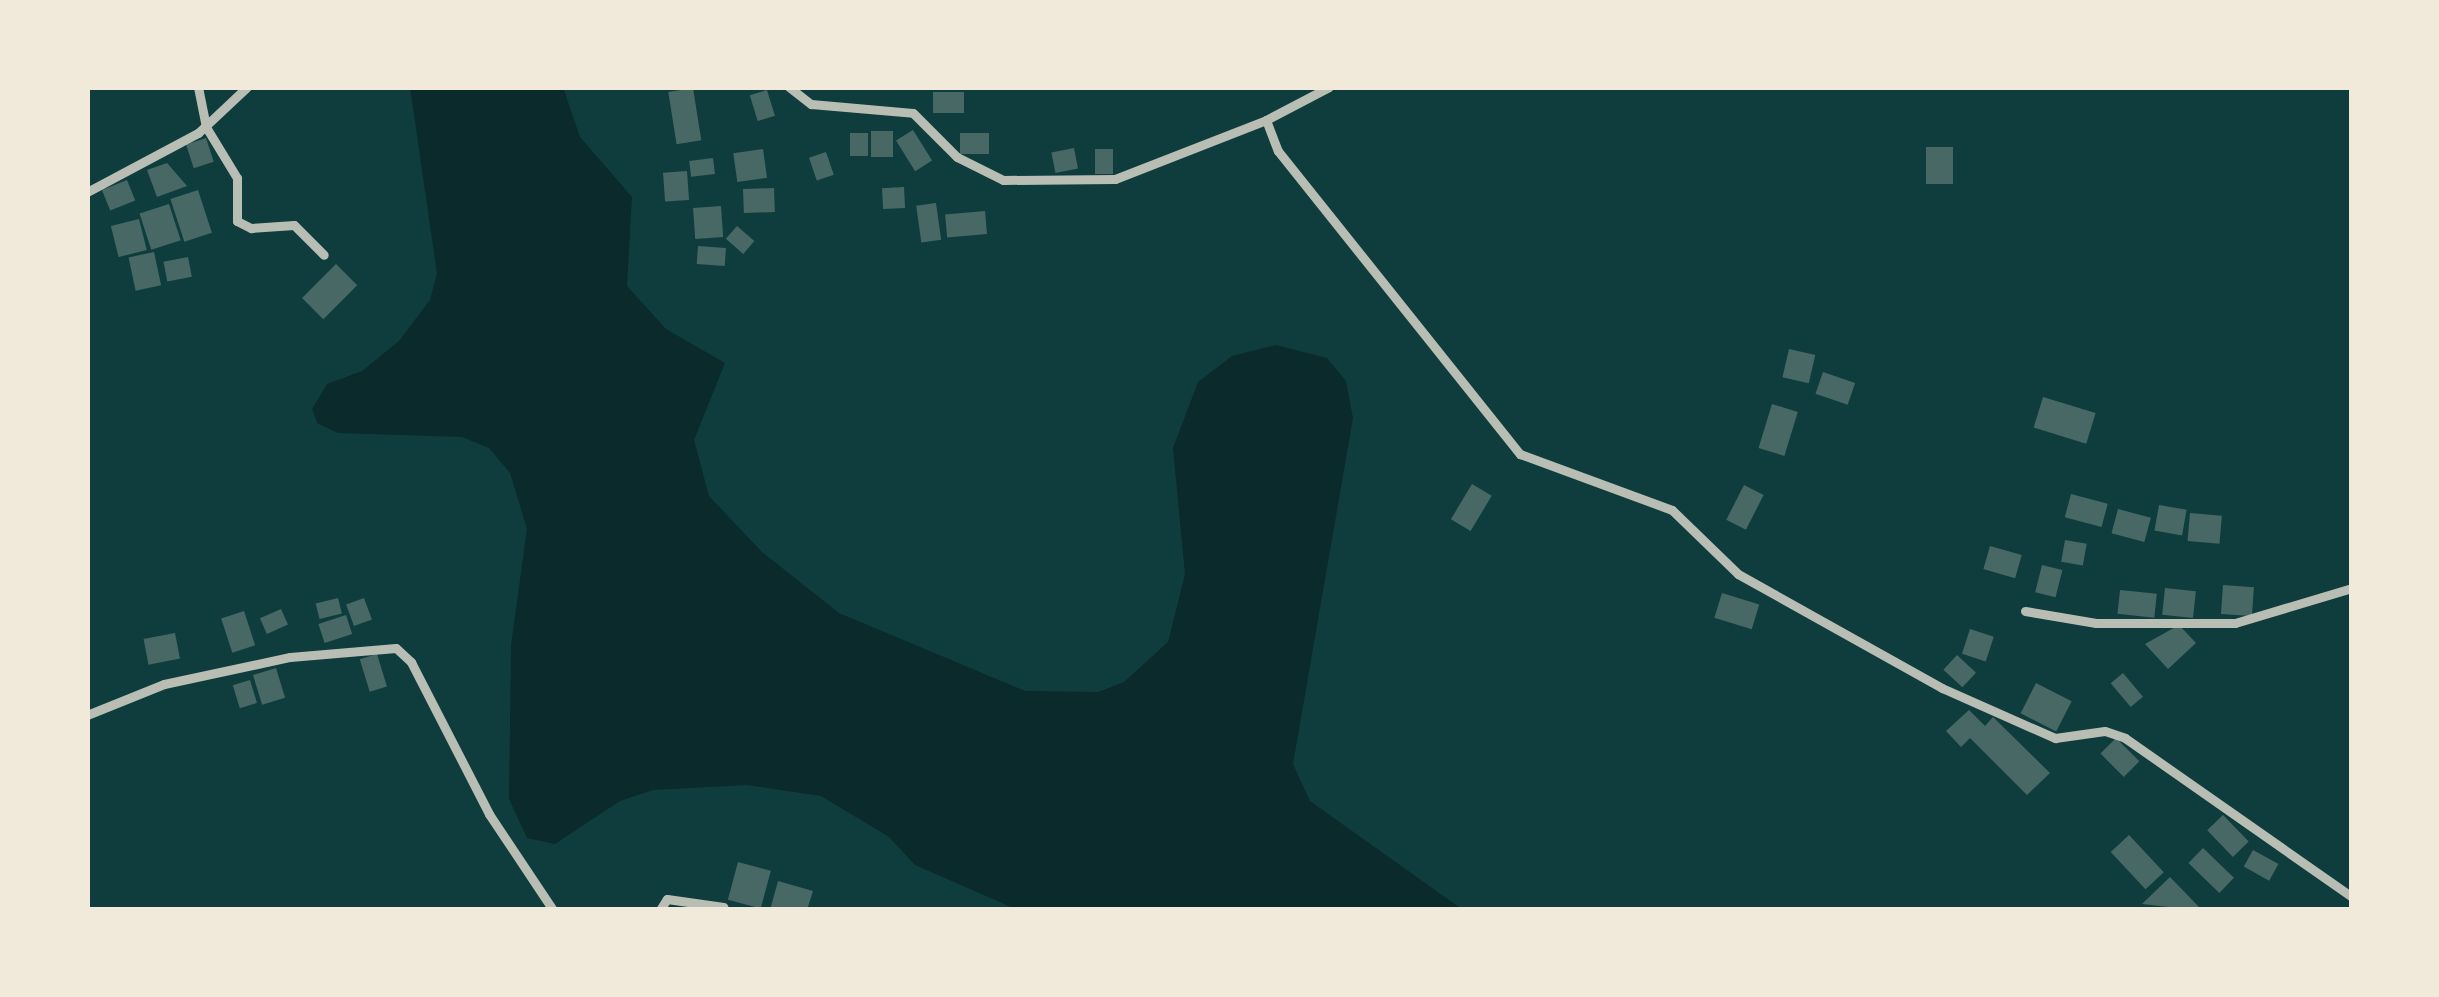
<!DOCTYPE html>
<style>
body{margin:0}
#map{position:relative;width:2439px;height:997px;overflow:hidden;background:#0f3d3e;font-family:Spectral,serif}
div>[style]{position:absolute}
.water>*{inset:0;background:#0a2a2b}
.building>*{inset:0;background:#486865;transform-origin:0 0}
.minor>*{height:9px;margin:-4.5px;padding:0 4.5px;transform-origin:4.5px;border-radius:4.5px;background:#b8beb3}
span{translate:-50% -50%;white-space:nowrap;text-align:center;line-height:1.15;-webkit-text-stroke:9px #f1e9da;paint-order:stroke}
.frame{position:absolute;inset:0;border:90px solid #f1e9da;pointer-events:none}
</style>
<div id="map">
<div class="water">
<i style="clip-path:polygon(410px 87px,563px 87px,580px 137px,632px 197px,627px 286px,666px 329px,725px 363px,694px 440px,709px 496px,762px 552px,839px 613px,1025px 691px,1098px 692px,1124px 682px,1168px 642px,1185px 574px,1173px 448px,1198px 382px,1232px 356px,1276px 345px,1327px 358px,1346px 381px,1353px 418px,1293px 764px,1310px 801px,1463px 910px,1018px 910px,915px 865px,889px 837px,821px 796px,747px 785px,653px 790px,620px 801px,555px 844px,527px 838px,509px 799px,511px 645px,527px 529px,510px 473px,489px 448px,462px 437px,338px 433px,317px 423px,312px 409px,327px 384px,362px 371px,399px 341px,430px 300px,437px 274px)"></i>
</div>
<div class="building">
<i style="left:693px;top:88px;width:53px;height:25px;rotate:81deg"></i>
<i style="left:767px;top:90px;width:27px;height:18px;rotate:73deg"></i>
<i style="left:933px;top:92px;width:31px;height:21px"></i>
<i style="left:913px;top:130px;width:36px;height:20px;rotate:58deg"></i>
<i style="left:871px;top:131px;width:22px;height:26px"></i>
<i style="left:850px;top:133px;width:18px;height:23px"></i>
<i style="left:960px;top:133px;width:29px;height:21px"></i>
<i style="left:206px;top:138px;width:25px;height:21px;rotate:72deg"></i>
<i style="left:1926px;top:147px;width:27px;height:37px"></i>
<i style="left:1074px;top:148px;width:21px;height:23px;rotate:79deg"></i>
<i style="left:763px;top:149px;width:29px;height:30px;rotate:82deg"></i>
<i style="left:1113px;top:149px;width:25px;height:18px;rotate:90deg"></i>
<i style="left:826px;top:152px;width:24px;height:18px;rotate:71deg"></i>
<i style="left:713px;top:158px;width:16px;height:24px;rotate:83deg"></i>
<i style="clip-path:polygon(167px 163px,187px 186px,157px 197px,147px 170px)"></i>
<i style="left:687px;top:171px;width:29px;height:24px;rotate:86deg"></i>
<i style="left:127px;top:180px;width:22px;height:27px;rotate:68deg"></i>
<i style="left:904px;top:187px;width:21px;height:22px;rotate:87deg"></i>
<i style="left:774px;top:188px;width:24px;height:31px;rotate:88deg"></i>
<i style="left:198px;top:190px;width:45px;height:29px;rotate:72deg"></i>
<i style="left:936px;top:203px;width:37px;height:20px;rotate:82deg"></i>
<i style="left:169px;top:204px;width:38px;height:31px;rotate:72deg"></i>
<i style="left:721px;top:206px;width:31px;height:28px;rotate:86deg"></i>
<i style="left:985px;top:211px;width:23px;height:40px;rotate:85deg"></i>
<i style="left:139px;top:219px;width:32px;height:29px;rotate:76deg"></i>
<i style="left:737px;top:226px;width:23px;height:17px;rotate:41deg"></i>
<i style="left:698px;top:246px;width:28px;height:18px;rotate:4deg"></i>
<i style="left:154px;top:252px;width:34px;height:26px;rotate:78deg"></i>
<i style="left:188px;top:257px;width:20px;height:25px;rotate:79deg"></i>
<i style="left:336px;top:264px;width:30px;height:48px;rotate:45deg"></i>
<i style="left:1789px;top:349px;width:27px;height:29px;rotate:13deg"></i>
<i style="left:1823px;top:372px;width:34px;height:23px;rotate:19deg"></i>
<i style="left:2043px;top:397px;width:55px;height:32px;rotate:17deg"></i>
<i style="left:1772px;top:404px;width:27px;height:46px;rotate:17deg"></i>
<i style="left:1472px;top:484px;width:23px;height:41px;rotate:31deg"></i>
<i style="left:1744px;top:485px;width:22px;height:39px;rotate:27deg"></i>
<i style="left:2071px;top:494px;width:38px;height:24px;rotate:15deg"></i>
<i style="left:2159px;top:505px;width:28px;height:26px;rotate:10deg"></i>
<i style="left:2118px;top:509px;width:34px;height:25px;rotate:15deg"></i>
<i style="left:2190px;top:513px;width:32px;height:28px;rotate:5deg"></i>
<i style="left:2065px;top:540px;width:22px;height:22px;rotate:10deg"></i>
<i style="left:1990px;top:546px;width:33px;height:24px;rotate:16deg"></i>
<i style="left:2042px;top:565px;width:21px;height:28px;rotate:14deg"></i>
<i style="left:2223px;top:585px;width:31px;height:29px;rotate:4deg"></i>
<i style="left:2165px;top:588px;width:31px;height:27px;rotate:6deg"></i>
<i style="left:2120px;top:590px;width:37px;height:24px;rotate:6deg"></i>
<i style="left:1722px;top:593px;width:39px;height:26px;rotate:17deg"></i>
<i style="left:338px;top:598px;width:16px;height:23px;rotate:76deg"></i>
<i style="left:364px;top:598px;width:23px;height:19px;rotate:70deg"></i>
<i style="left:281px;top:609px;width:17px;height:23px;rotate:66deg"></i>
<i style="left:244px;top:611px;width:36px;height:24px;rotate:72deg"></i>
<i style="left:346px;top:615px;width:20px;height:29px;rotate:72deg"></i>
<i style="clip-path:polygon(2179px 625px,2196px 643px,2168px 669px,2145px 644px)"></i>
<i style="left:1970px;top:629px;width:25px;height:26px;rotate:18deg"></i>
<i style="left:175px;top:633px;width:26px;height:32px;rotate:79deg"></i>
<i style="left:377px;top:654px;width:34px;height:18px;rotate:73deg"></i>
<i style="left:1957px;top:655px;width:26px;height:20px;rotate:43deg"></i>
<i style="left:276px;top:668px;width:31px;height:24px;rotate:73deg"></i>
<i style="left:2123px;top:673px;width:31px;height:16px;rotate:50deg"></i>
<i style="left:250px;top:680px;width:24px;height:18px;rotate:73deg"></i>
<i style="left:2036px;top:683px;width:40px;height:34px;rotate:27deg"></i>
<i style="clip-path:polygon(1969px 710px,1985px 726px,1993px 717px,2050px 773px,2027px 795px,1970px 738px,1961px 747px,1946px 731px)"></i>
<i style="left:2116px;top:738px;width:33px;height:22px;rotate:45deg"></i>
<i style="left:2223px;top:815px;width:37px;height:22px;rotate:46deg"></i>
<i style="left:2129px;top:835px;width:51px;height:25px;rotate:47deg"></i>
<i style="left:2203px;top:848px;width:43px;height:21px;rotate:44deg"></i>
<i style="left:2253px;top:850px;width:29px;height:19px;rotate:29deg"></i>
<i style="left:738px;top:862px;width:34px;height:39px;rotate:15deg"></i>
<i style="clip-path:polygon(2170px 877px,2199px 907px,2195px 910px,2142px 904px)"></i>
<i style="clip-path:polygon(778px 881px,813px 891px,807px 910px,770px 910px)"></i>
</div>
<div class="minor">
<i style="left:198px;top:87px;width:41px;rotate:78.7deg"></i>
<i style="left:206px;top:127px;width:60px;rotate:58.7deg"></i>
<i style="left:237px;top:178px;width:43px;rotate:90deg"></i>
<i style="left:237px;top:221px;width:16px;rotate:27deg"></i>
<i style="left:251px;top:228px;width:43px;rotate:-4deg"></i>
<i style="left:294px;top:225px;width:42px;rotate:45deg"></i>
<i style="left:789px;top:87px;width:28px;rotate:38deg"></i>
<i style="left:811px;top:104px;width:102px;rotate:5deg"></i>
<i style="left:913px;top:113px;width:62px;rotate:45deg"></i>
<i style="left:957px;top:157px;width:51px;rotate:26.6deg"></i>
<i style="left:1003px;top:180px;width:112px;rotate:-0.5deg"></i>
<i style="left:1115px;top:179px;width:162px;rotate:-21.3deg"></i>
<i style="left:1329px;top:87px;width:71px;rotate:152.4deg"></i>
<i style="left:1266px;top:120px;width:33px;rotate:69deg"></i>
<i style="left:1278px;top:151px;width:388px;rotate:51.4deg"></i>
<i style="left:1520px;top:454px;width:162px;rotate:20.2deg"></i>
<i style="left:1672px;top:510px;width:92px;rotate:44.1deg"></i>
<i style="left:1738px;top:574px;width:234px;rotate:29.2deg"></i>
<i style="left:1942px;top:688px;width:124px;rotate:23.9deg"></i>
<i style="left:2055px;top:738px;width:50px;rotate:-8deg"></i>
<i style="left:2105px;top:731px;width:21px;rotate:19deg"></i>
<i style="left:2125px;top:738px;width:277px;rotate:35deg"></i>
<i style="left:87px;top:192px;width:126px;rotate:-28deg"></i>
<i style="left:198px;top:133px;width:67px;rotate:-43.2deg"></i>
<i style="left:2025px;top:611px;width:72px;rotate:9.6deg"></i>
<i style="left:2096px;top:623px;width:139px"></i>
<i style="left:2235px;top:623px;width:122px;rotate:-16.7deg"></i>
<i style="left:87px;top:715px;width:83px;rotate:-21.9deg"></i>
<i style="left:164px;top:684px;width:129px;rotate:-12.1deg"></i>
<i style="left:290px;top:657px;width:106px;rotate:-4.9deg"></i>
<i style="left:396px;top:648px;width:21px;rotate:43deg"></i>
<i style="left:411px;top:662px;width:171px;rotate:62.8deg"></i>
<i style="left:489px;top:814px;width:115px;rotate:56.3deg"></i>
<i style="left:660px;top:910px;width:13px;rotate:-58deg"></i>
<i style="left:667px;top:899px;width:57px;rotate:8.1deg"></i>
</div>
<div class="frame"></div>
</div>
